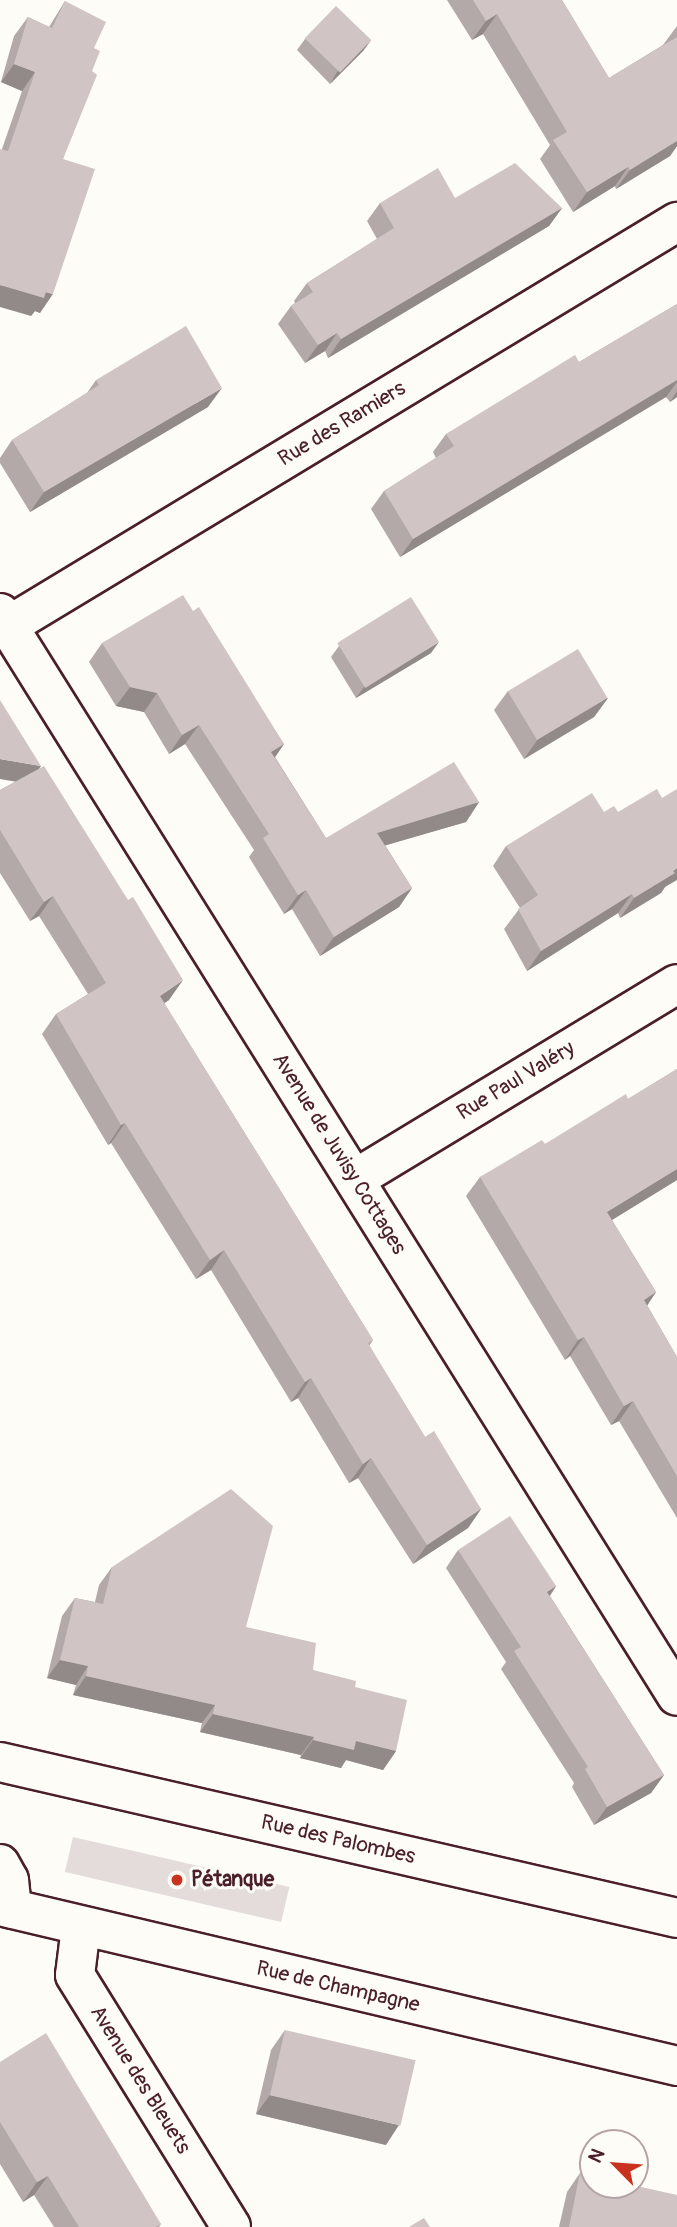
<!DOCTYPE html>
<meta charset="utf-8">
<style>
body{margin:0}
#map{position:relative;width:677px;height:2227px;overflow:hidden;background:#fdfcf7;font-family:Pangolin,sans-serif}
div>[style]{position:absolute}
.green>*{inset:0;background:#e3dcda;transform-origin:0 0}
.roads{filter:drop-shadow(2px 0 #4a1f2b) drop-shadow(-2px 0 #4a1f2b) drop-shadow(0 2px #4a1f2b) drop-shadow(0 -2px #4a1f2b)}
.minor>*{height:38px;margin:-19px;padding:0 19px;transform-origin:19px;border-radius:19px;background:#fdfcf7}
.tertiary>*{height:38px;margin:-19px;padding:0 19px;transform-origin:19px;border-radius:19px;background:#fdfcf7}
.wall>*{inset:0;background:#b3a9a9}
.shaded-wall>*{inset:0;background:#928a89}
.building>*{inset:0;background:#d0c5c4;transform-origin:0 0}
.dots>*{width:19px;height:19px;translate:-50% -50%;box-sizing:border-box;border:4px solid #fdfcf7;border-radius:50%}
span{translate:-50% -50%;white-space:nowrap;text-align:center;line-height:1.15;-webkit-text-stroke:6px #fdfcf7;paint-order:stroke}
.street-label{font-size:21px;color:#4a1f2b}
.poi-label{font-size:21px;color:#4a1f2b;font-weight:700}
.left{translate:0 -50%;text-align:left}
.north{position:absolute;left:579px;top:2129px;width:70px;height:70px;box-sizing:border-box;background:#fdfcf7;border:2px solid #b5a4a5;border-radius:50%;rotate:295deg;font-size:19px;font-weight:700;line-height:28px;text-align:center;color:#4a1f2b}
.north::after{content:'';display:block;margin:auto;width:24px;height:32px;background:#c8321e;clip-path:polygon(50% 0,100% 100%,50% 72%,0 100%)}
</style>
<div id="map">
<div class="green">
<i style="left:73px;top:1837px;width:222px;height:36px;rotate:13deg"></i>
</div>
<div class="roads">
<div class="minor">
<i style="left:0;top:613px;width:1277px;rotate:57.99deg"></i>
<i style="left:8px;top:626px;width:782px;rotate:-31.13deg"></i>
<i style="left:355px;top:1179px;width:376px;rotate:-31.2deg"></i>
<i style="left:81px;top:1927px;width:48px;rotate:97.1deg"></i>
<i style="left:75px;top:1975px;width:296px;rotate:58.2deg"></i>
</div>
<div class="tertiary">
<i style="left:0;top:1762px;width:695px;rotate:12.98deg"></i>
<i style="left:0;top:1864px;width:18px;rotate:61deg"></i>
<i style="left:9px;top:1880px;width:29px;rotate:84deg"></i>
<i style="left:0;top:1906px;width:696px;rotate:13.3deg"></i>
</div>
</div>
<div class="wall">
<i style="clip-path:polygon(447px 0,562px 0,609px 78px,663px 45px,677px 26px,677px 146px,670px 156px,616px 189px,615px 186px,573px 212px,540px 159px,550px 145px,483px 34px,472px 40px)"></i>
<i style="clip-path:polygon(65px 1px,94px 48px,92px 71px,63px 159px,40px 313px,35px 311px,31px 316px,2px 149px,22px 91px,1px 82px,14px 36px,28px 17px,49px 27px)"></i>
<i style="clip-path:polygon(305px 39px,371px 40px,363px 51px,330px 84px,297px 50px)"></i>
<i style="clip-path:polygon(455px 198px,562px 208px,549px 226px,328px 358px,325px 351px,305px 363px,278px 324px,291px 306px,295px 303px,294px 301px,307px 283px,377px 239px,367px 221px,380px 203px)"></i>
<i style="clip-path:polygon(677px 304px,677px 397px,670px 402px,666px 397px,400px 557px,371px 509px,384px 491px,436px 458px,433px 452px,446px 434px,579px 362px)"></i>
<i style="clip-path:polygon(96px 380px,208px 407px,30px 512px,0 463px,0 458px,12px 440px,87px 393px)"></i>
<i style="clip-path:polygon(193px 611px,284px 744px,275px 757px,326px 838px,479px 802px,466px 822px,385px 845px,412px 888px,399px 907px,320px 956px,292px 909px,284px 914px,249px 857px,254px 850px,185px 744px,169px 754px,144px 712px,116px 706px,89px 662px,102px 643px)"></i>
<i style="clip-path:polygon(339px 646px,431px 653px,356px 698px,331px 657px)"></i>
<i style="clip-path:polygon(508px 691px,608px 698px,594px 717px,524px 759px,494px 710px)"></i>
<i style="clip-path:polygon(39px 769px,169px 1000px,164px 1003px,373px 1340px,369px 1346px,425px 1437px,481px 1509px,468px 1528px,413px 1564px,358px 1478px,349px 1483px,298px 1398px,291px 1402px,211px 1270px,196px 1279px,111px 1143px,108px 1145px,42px 1034px,56px 1014px,88px 994px,39px 916px,30px 921px,0 873px,0 790px)"></i>
<i style="clip-path:polygon(604px 812px,665px 887px,661px 893px,620px 918px,618px 913px,527px 971px,504px 929px,520px 908px,493px 866px,506px 846px)"></i>
<i style="clip-path:polygon(677px 1069px,677px 1180px,612px 1220px,656px 1292px,647px 1305px,677px 1357px,677px 1518px,619px 1421px,611px 1425px,570px 1356px,565px 1360px,466px 1196px,480px 1177px,545px 1144px,628px 1099px)"></i>
<i style="clip-path:polygon(458px 1550px,556px 1586px,550px 1596px,664px 1775px,651px 1793px,594px 1825px,572px 1787px,574px 1783px,501px 1669px,506px 1662px,446px 1568px)"></i>
<i style="clip-path:polygon(112px 1567px,246px 1627px,313px 1670px,355px 1687px,396px 1751px,383px 1770px,346px 1760px,341px 1768px,300px 1758px,301px 1755px,200px 1732px,202px 1723px,73px 1695px,76px 1685px,47px 1678px,62px 1616px,75px 1598px,95px 1602px,99px 1585px)"></i>
<i style="clip-path:polygon(285px 2030px,386px 2145px,256px 2114px,271px 2050px)"></i>
<i style="clip-path:polygon(0 2062px,161px 2224px,159px 2227px,54px 2227px,34px 2195px,23px 2202px,0 2164px)"></i>
<i style="clip-path:polygon(580px 2173px,677px 2227px,559px 2227px,567px 2192px)"></i>
</div>
<div class="shaded-wall">
<i style="clip-path:polygon(497px 14px,483px 34px,472px 40px,486px 21px)"></i>
<i style="clip-path:polygon(371px 40px,363px 51px,330px 84px,337px 72px)"></i>
<i style="clip-path:polygon(14px 64px,35px 72px,22px 91px,1px 82px)"></i>
<i style="clip-path:polygon(677px 132px,677px 146px,670px 156px,616px 189px,630px 170px)"></i>
<i style="clip-path:polygon(628px 167px,615px 186px,573px 212px,587px 192px)"></i>
<i style="clip-path:polygon(562px 208px,549px 226px,328px 358px,341px 339px)"></i>
<i style="clip-path:polygon(0 285px,46px 292px,53px 294px,40px 313px,35px 311px,31px 316px,0 307px)"></i>
<i style="clip-path:polygon(337px 333px,325px 351px,305px 363px,318px 345px)"></i>
<i style="clip-path:polygon(677px 380px,677px 382px,666px 397px,400px 557px,413px 539px)"></i>
<i style="clip-path:polygon(222px 388px,208px 407px,30px 512px,44px 492px)"></i>
<i style="clip-path:polygon(677px 391px,677px 397px,670px 402px)"></i>
<i style="clip-path:polygon(439px 642px,431px 653px,356px 698px,364px 687px)"></i>
<i style="clip-path:polygon(130px 687px,157px 693px,144px 712px,116px 706px)"></i>
<i style="clip-path:polygon(608px 698px,594px 717px,524px 759px,538px 739px)"></i>
<i style="clip-path:polygon(199px 725px,185px 744px,169px 754px,182px 735px)"></i>
<i style="clip-path:polygon(284px 744px,271px 763px,271px 752px)"></i>
<i style="clip-path:polygon(0 759px,41px 766px,29px 784px,0 779px)"></i>
<i style="clip-path:polygon(479px 802px,466px 822px,363px 852px,377px 833px)"></i>
<i style="clip-path:polygon(677px 868px,677px 880px,665px 887px,661px 893px,620px 918px,634px 898px)"></i>
<i style="clip-path:polygon(412px 888px,399px 907px,320px 956px,334px 937px)"></i>
<i style="clip-path:polygon(306px 890px,292px 909px,284px 914px,298px 895px)"></i>
<i style="clip-path:polygon(632px 894px,618px 913px,527px 971px,541px 951px)"></i>
<i style="clip-path:polygon(53px 896px,39px 916px,30px 921px,44px 902px)"></i>
<i style="clip-path:polygon(183px 980px,169px 1000px,146px 1016px,160px 996px)"></i>
<i style="clip-path:polygon(125px 1123px,111px 1143px,108px 1145px,121px 1125px)"></i>
<i style="clip-path:polygon(677px 1169px,677px 1180px,594px 1231px,607px 1212px)"></i>
<i style="clip-path:polygon(224px 1250px,211px 1270px,196px 1279px,210px 1260px)"></i>
<i style="clip-path:polygon(656px 1292px,643px 1312px,644px 1300px)"></i>
<i style="clip-path:polygon(584px 1337px,570px 1356px,565px 1360px,578px 1340px)"></i>
<i style="clip-path:polygon(311px 1378px,298px 1398px,291px 1402px,305px 1382px)"></i>
<i style="clip-path:polygon(633px 1401px,619px 1421px,611px 1425px,624px 1406px)"></i>
<i style="clip-path:polygon(371px 1458px,358px 1478px,349px 1483px,363px 1464px)"></i>
<i style="clip-path:polygon(481px 1509px,468px 1528px,413px 1564px,427px 1545px)"></i>
<i style="clip-path:polygon(556px 1586px,544px 1604px,547px 1592px)"></i>
<i style="clip-path:polygon(60px 1660px,88px 1666px,76px 1685px,47px 1678px)"></i>
<i style="clip-path:polygon(86px 1676px,215px 1705px,202px 1723px,73px 1695px)"></i>
<i style="clip-path:polygon(213px 1714px,314px 1737px,301px 1755px,200px 1732px)"></i>
<i style="clip-path:polygon(313px 1740px,356px 1741px,396px 1751px,383px 1770px,346px 1760px,341px 1768px,300px 1758px)"></i>
<i style="clip-path:polygon(664px 1775px,651px 1793px,594px 1825px,607px 1807px)"></i>
<i style="clip-path:polygon(270px 2095px,399px 2125px,386px 2145px,256px 2114px)"></i>
<i style="clip-path:polygon(48px 2176px,34px 2195px,23px 2202px,37px 2182px)"></i>
</div>
<div class="building">
<i style="clip-path:polygon(473px 0,562px 0,609px 78px,677px 37px,677px 141px,630px 170px,628px 167px,587px 192px,553px 140px,567px 132px,497px 14px,486px 21px)"></i>
<i style="clip-path:polygon(65px 1px,106px 22px,94px 48px,100px 51px,92px 71px,97px 75px,63px 159px,95px 169px,53px 294px,46px 292px,44px 298px,0 285px,0 149px,8px 151px,35px 72px,14px 64px,28px 17px,52px 28px)"></i>
<i style="left:336px;top:6px;width:49px;height:45px;rotate:44deg"></i>
<i style="clip-path:polygon(515px 163px,562px 208px,341px 339px,337px 333px,318px 345px,291px 306px,313px 292px,307px 283px,394px 228px,380px 203px,438px 168px,455px 198px)"></i>
<i style="clip-path:polygon(677px 304px,677px 380px,413px 539px,384px 491px,454px 446px,446px 434px,575px 355px,579px 362px)"></i>
<i style="clip-path:polygon(186px 326px,222px 388px,44px 492px,12px 440px,99px 385px,96px 380px)"></i>
<i style="clip-path:polygon(183px 595px,193px 611px,199px 607px,284px 744px,271px 752px,326px 838px,454px 762px,479px 802px,377px 833px,412px 888px,334px 937px,306px 890px,298px 895px,263px 838px,269px 834px,199px 725px,182px 735px,157px 693px,130px 687px,102px 643px)"></i>
<i style="left:411px;top:597px;width:53px;height:87px;rotate:58deg"></i>
<i style="left:578px;top:649px;width:57px;height:82px;rotate:59deg"></i>
<i style="clip-path:polygon(0 700px,41px 766px,0 759px)"></i>
<i style="clip-path:polygon(44px 766px,128px 900px,133px 897px,183px 980px,160px 996px,373px 1340px,368px 1343px,425px 1437px,434px 1431px,481px 1509px,427px 1545px,371px 1458px,363px 1464px,311px 1378px,305px 1382px,224px 1250px,210px 1260px,125px 1123px,121px 1125px,56px 1014px,106px 983px,53px 896px,44px 902px,0 830px,0 790px)"></i>
<i style="clip-path:polygon(657px 789px,662px 798px,677px 789px,677px 868px,673px 871px,675px 873px,634px 898px,632px 894px,541px 951px,518px 909px,538px 895px,506px 846px,592px 793px,604px 812px,614px 806px,618px 812px)"></i>
<i style="clip-path:polygon(677px 1069px,677px 1169px,607px 1212px,656px 1292px,644px 1300px,677px 1357px,677px 1476px,633px 1401px,624px 1406px,584px 1337px,578px 1340px,480px 1177px,542px 1140px,545px 1144px,626px 1094px,628px 1099px)"></i>
<i style="clip-path:polygon(231px 1489px,273px 1526px,246px 1627px,316px 1643px,313px 1670px,356px 1681px,355px 1687px,407px 1700px,396px 1751px,356px 1741px,354px 1750px,313px 1740px,314px 1737px,213px 1714px,215px 1705px,86px 1676px,88px 1666px,60px 1660px,75px 1598px,103px 1604px,112px 1567px)"></i>
<i style="clip-path:polygon(510px 1516px,556px 1586px,547px 1592px,664px 1775px,607px 1807px,585px 1769px,588px 1767px,514px 1651px,521px 1647px,458px 1550px)"></i>
<i style="left:285px;top:2030px;width:134px;height:67px;rotate:13deg"></i>
<i style="clip-path:polygon(46px 2033px,161px 2224px,156px 2227px,79px 2227px,48px 2176px,37px 2182px,0 2122px,0 2062px)"></i>
<i style="clip-path:polygon(580px 2173px,593px 2176px,593px 2185px,632px 2185px,677px 2195px,677px 2227px,569px 2227px)"></i>
<i style="clip-path:polygon(424px 2218px,430px 2227px,409px 2227px)"></i>
</div>
<div class="dots">
<i style="left:177px;top:1880px;background:#c8321e"></i>
</div>
<div class="street-label">
<span style="left:342px;top:424px;rotate:-31deg">Rue des Ramiers</span>
<span style="left:516px;top:1081px;rotate:-31deg">Rue Paul Valéry</span>
<span style="left:339px;top:1154px;rotate:58deg">Avenue de Juvisy Cottages</span>
<span style="left:338px;top:1840px;rotate:13deg">Rue des Palombes</span>
<span style="left:338px;top:1987px;rotate:13deg">Rue de Champagne</span>
<span style="left:140px;top:2080px;rotate:58deg">Avenue des Bleuets</span>
</div>
<div class="poi-label">
<span class="left" style="left:191px;top:1880px">Pétanque</span>
</div>
<div class="north">N</div>
</div>
